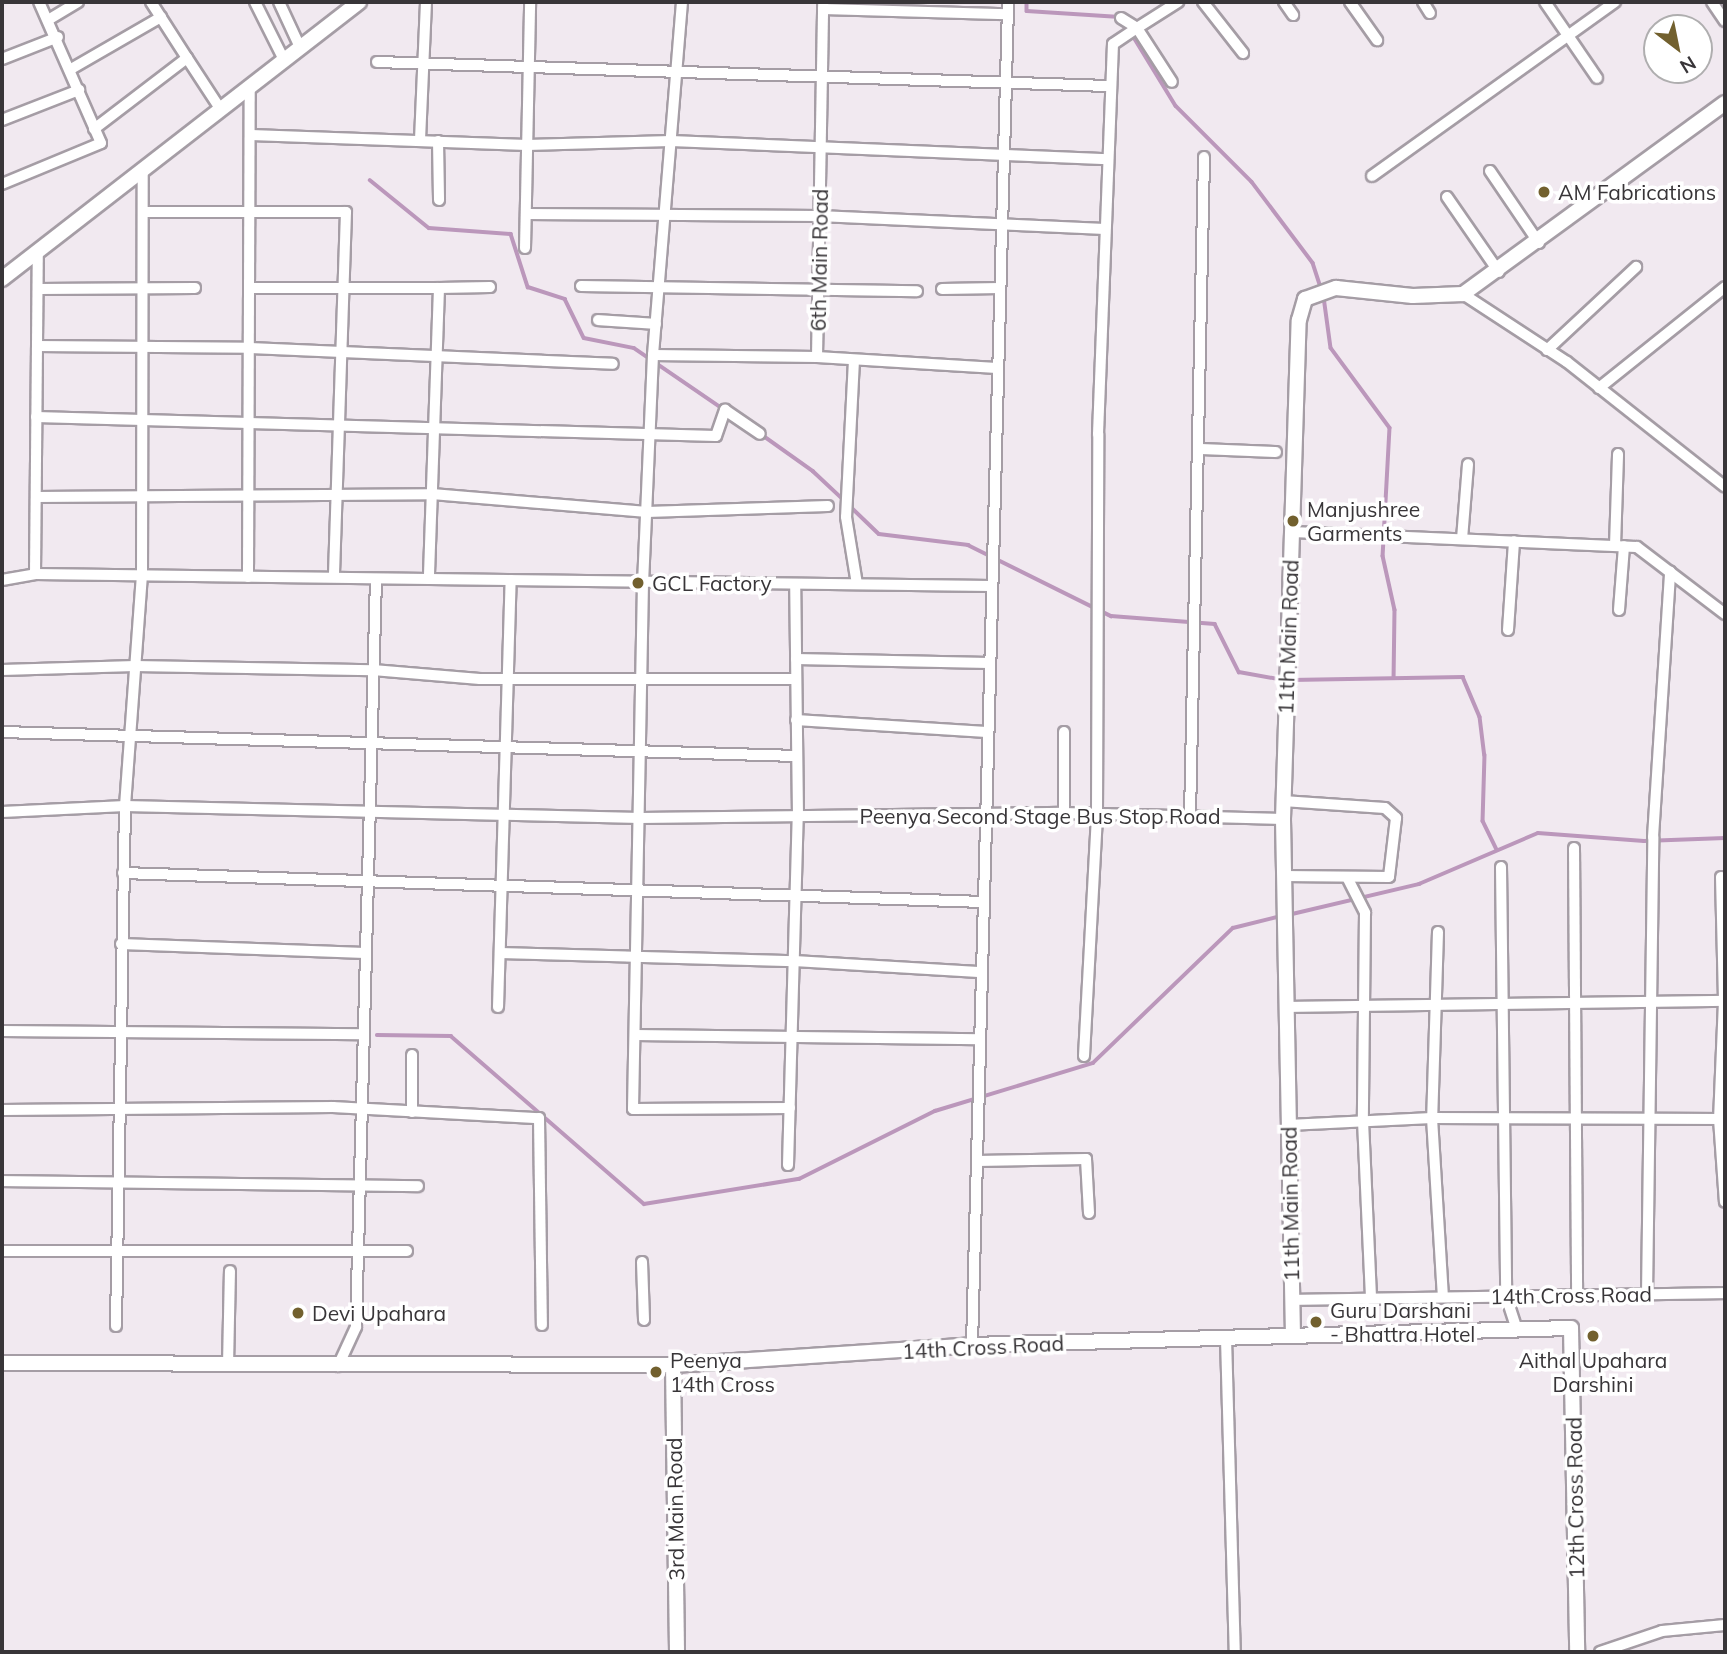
<!DOCTYPE html>
<style>
body{margin:0}
#map{position:relative;width:1727px;height:1654px;overflow:hidden;background:#f1e9f0;font-family:Mulish,sans-serif}
div>[style]{position:absolute}
.stream>*{height:3.5px;margin:-1.75px;padding:0 1.75px;transform-origin:1.75px;border-radius:1.75px;background:#bb97bb}
.roads{filter:drop-shadow(2px 0 #a59da5) drop-shadow(-2px 0 #a59da5) drop-shadow(0 2px #a59da5) drop-shadow(0 -2px #a59da5)}
.street>*{height:10px;margin:-5px;padding:0 5px;transform-origin:5px;border-radius:5px;background:#fff}
.secondary>*{height:14px;margin:-7px;padding:0 7px;transform-origin:7px;border-radius:7px;background:#fff}
.dots>*{width:19px;height:19px;translate:-50% -50%;box-sizing:border-box;border:4px solid #fff;border-radius:50%}
span{translate:-50% -50%;white-space:nowrap;text-align:center;line-height:1.15;-webkit-text-stroke:7px #fff;paint-order:stroke}
.poi-label{font-size:21px;color:#383538}
.left{translate:0 -50%;text-align:left}
.street-label{font-size:21px;color:#383538}
.frame{position:absolute;inset:0;border:4px solid #383538;pointer-events:none}
.north{position:absolute;left:1643px;top:14px;width:70px;height:70px;box-sizing:border-box;background:#fff;border:2px solid #afaeaf;border-radius:50%;rotate:148deg;font-size:19px;font-weight:700;line-height:28px;text-align:center;color:#383538}
.north::after{content:'';display:block;margin:auto;width:24px;height:32px;background:#72602e;clip-path:polygon(50% 0,100% 100%,50% 72%,0 100%)}
</style>
<div id="map">
<div class="stream">
<i style="left:1027px;top:2px;width:9px;rotate:90deg"></i>
<i style="left:1027px;top:11px;width:93px;rotate:3.7deg"></i>
<i style="left:1132px;top:34px;width:84px;rotate:58.6deg"></i>
<i style="left:1176px;top:106px;width:107px;rotate:45deg"></i>
<i style="left:1252px;top:182px;width:101px;rotate:53deg"></i>
<i style="left:1313px;top:263px;width:28px;rotate:72deg"></i>
<i style="left:370px;top:180px;width:76px;rotate:39.1deg"></i>
<i style="left:429px;top:228px;width:82px;rotate:4.2deg"></i>
<i style="left:511px;top:234px;width:56px;rotate:72.2deg"></i>
<i style="left:528px;top:287px;width:39px;rotate:18deg"></i>
<i style="left:565px;top:299px;width:43px;rotate:64deg"></i>
<i style="left:584px;top:338px;width:51px;rotate:11.3deg"></i>
<i style="left:634px;top:348px;width:107px;rotate:34.3deg"></i>
<i style="left:1324px;top:297px;width:51px;rotate:82.2deg"></i>
<i style="left:1331px;top:348px;width:99px;rotate:53.6deg"></i>
<i style="left:1390px;top:428px;width:128px;rotate:93.1deg"></i>
<i style="left:1383px;top:556px;width:55px;rotate:77.5deg"></i>
<i style="left:1395px;top:610px;width:68px;rotate:90.8deg"></i>
<i style="left:761px;top:434px;width:64px;rotate:35.4deg"></i>
<i style="left:813px;top:471px;width:44px;rotate:43.2deg"></i>
<i style="left:850px;top:506px;width:40px;rotate:44deg"></i>
<i style="left:879px;top:534px;width:90px;rotate:7deg"></i>
<i style="left:968px;top:545px;width:160px;rotate:26.4deg"></i>
<i style="left:1111px;top:616px;width:104px;rotate:4.4deg"></i>
<i style="left:1215px;top:624px;width:54px;rotate:63.4deg"></i>
<i style="left:1239px;top:672px;width:46px;rotate:10.1deg"></i>
<i style="left:1291px;top:680px;width:172px;rotate:-1deg"></i>
<i style="left:1463px;top:677px;width:43px;rotate:67deg"></i>
<i style="left:1480px;top:717px;width:38px;rotate:83deg"></i>
<i style="left:1485px;top:755px;width:66px;rotate:91.7deg"></i>
<i style="left:1483px;top:821px;width:32px;rotate:64deg"></i>
<i style="left:1288px;top:915px;width:135px;rotate:-13.3deg"></i>
<i style="left:1419px;top:884px;width:129px;rotate:-23.2deg"></i>
<i style="left:1538px;top:833px;width:106px;rotate:4.3deg"></i>
<i style="left:1644px;top:841px;width:81px;rotate:-2.1deg"></i>
<i style="left:377px;top:1035px;width:74px;rotate:0.8deg"></i>
<i style="left:451px;top:1036px;width:256px;rotate:41deg"></i>
<i style="left:644px;top:1204px;width:157px;rotate:-9.2deg"></i>
<i style="left:799px;top:1179px;width:152px;rotate:-26.6deg"></i>
<i style="left:935px;top:1111px;width:165px;rotate:-16.9deg"></i>
<i style="left:1093px;top:1063px;width:194px;rotate:-44deg"></i>
<i style="left:1233px;top:928px;width:49px;rotate:-14deg"></i>
</div>
<div class="roads">
<div class="street">
<i style="left:151px;top:2px;width:67px;rotate:57.3deg"></i>
<i style="left:255px;top:2px;width:65px;rotate:63.4deg"></i>
<i style="left:279px;top:2px;width:47px;rotate:65.1deg"></i>
<i style="left:682px;top:2px;width:354px;rotate:94.7deg"></i>
<i style="left:653px;top:355px;width:228px;rotate:92.5deg"></i>
<i style="left:643px;top:583px;width:526px;rotate:91.09deg"></i>
<i style="left:633px;top:1109px;width:157px;rotate:-0.4deg"></i>
<i style="left:1203px;top:2px;width:65px;rotate:51.9deg"></i>
<i style="left:1284px;top:2px;width:16px;rotate:55deg"></i>
<i style="left:1350px;top:2px;width:47px;rotate:54.6deg"></i>
<i style="left:1423px;top:2px;width:13px;rotate:58deg"></i>
<i style="left:1545px;top:2px;width:92px;rotate:55.6deg"></i>
<i style="left:1712px;top:2px;width:23px;rotate:56deg"></i>
<i style="left:823px;top:9px;width:184px;rotate:1.6deg"></i>
<i style="left:1121px;top:18px;width:19px;rotate:32deg"></i>
<i style="left:1137px;top:28px;width:49px;rotate:-32.4deg"></i>
<i style="left:48px;top:20px;width:35px;rotate:-31deg"></i>
<i style="left:2px;top:59px;width:60px;rotate:-21.4deg"></i>
<i style="left:377px;top:62px;width:733px;rotate:1.88deg"></i>
<i style="left:71px;top:69px;width:104px;rotate:-30deg"></i>
<i style="left:2px;top:120px;width:83px;rotate:-21.3deg"></i>
<i style="left:94px;top:129px;width:117px;rotate:-37.4deg"></i>
<i style="left:187px;top:58px;width:62px;rotate:56.8deg"></i>
<i style="left:251px;top:135px;width:276px;rotate:2.1deg"></i>
<i style="left:527px;top:145px;width:144px;rotate:-1.6deg"></i>
<i style="left:671px;top:141px;width:437px;rotate:2.4deg"></i>
<i style="left:420px;top:140px;width:138px;rotate:-87.5deg"></i>
<i style="left:438px;top:141px;width:59px;rotate:89deg"></i>
<i style="left:1490px;top:171px;width:87px;rotate:55.8deg"></i>
<i style="left:1372px;top:176px;width:299px;rotate:-35.6deg"></i>
<i style="left:2px;top:184px;width:107px;rotate:-22.5deg"></i>
<i style="left:101px;top:143px;width:154px;rotate:-113.7deg"></i>
<i style="left:1447px;top:197px;width:91px;rotate:55.3deg"></i>
<i style="left:143px;top:212px;width:203px"></i>
<i style="left:346px;top:212px;width:365px;rotate:91.9deg"></i>
<i style="left:526px;top:214px;width:293px;rotate:0.4deg"></i>
<i style="left:819px;top:216px;width:286px;rotate:2.6deg"></i>
<i style="left:525px;top:248px;width:246px;rotate:-88.8deg"></i>
<i style="left:581px;top:286px;width:336px;rotate:0.9deg"></i>
<i style="left:250px;top:288px;width:189px"></i>
<i style="left:439px;top:288px;width:291px;rotate:92deg"></i>
<i style="left:439px;top:288px;width:51px;rotate:-1.1deg"></i>
<i style="left:38px;top:289px;width:157px;rotate:-0.4deg"></i>
<i style="left:942px;top:289px;width:58px;rotate:-1deg"></i>
<i style="left:1463px;top:294px;width:124px;rotate:33.2deg"></i>
<i style="left:1567px;top:362px;width:201px;rotate:38.3deg"></i>
<i style="left:598px;top:320px;width:58px;rotate:3.9deg"></i>
<i style="left:37px;top:346px;width:213px;rotate:0.5deg"></i>
<i style="left:250px;top:348px;width:363px;rotate:2.5deg"></i>
<i style="left:1547px;top:350px;width:122px;rotate:-43deg"></i>
<i style="left:653px;top:355px;width:164px;rotate:0.7deg"></i>
<i style="left:817px;top:357px;width:180px;rotate:3.5deg"></i>
<i style="left:817px;top:357px;width:355px;rotate:-89deg"></i>
<i style="left:854px;top:360px;width:157px;rotate:92.9deg"></i>
<i style="left:846px;top:517px;width:68px;rotate:80.7deg"></i>
<i style="left:1599px;top:388px;width:161px;rotate:-38.7deg"></i>
<i style="left:36px;top:417px;width:680px;rotate:1.6deg"></i>
<i style="left:716px;top:436px;width:28px;rotate:-71deg"></i>
<i style="left:725px;top:410px;width:42px;rotate:34.4deg"></i>
<i style="left:1200px;top:449px;width:76px;rotate:2.3deg"></i>
<i style="left:36px;top:497px;width:396px;rotate:-0.4deg"></i>
<i style="left:432px;top:494px;width:216px;rotate:4.8deg"></i>
<i style="left:647px;top:512px;width:181px;rotate:-1.9deg"></i>
<i style="left:1292px;top:532px;width:345px;rotate:2.5deg"></i>
<i style="left:1637px;top:547px;width:111px;rotate:37.3deg"></i>
<i style="left:1462px;top:539px;width:75px;rotate:-85.4deg"></i>
<i style="left:1615px;top:546px;width:92px;rotate:-88.1deg"></i>
<i style="left:35px;top:574px;width:322px;rotate:-89.5deg"></i>
<i style="left:248px;top:577px;width:488px;rotate:-89.8deg"></i>
<i style="left:2px;top:580px;width:34px;rotate:-10deg"></i>
<i style="left:35px;top:574px;width:956px;rotate:0.72deg"></i>
<i style="left:1619px;top:610px;width:64px;rotate:-85.5deg"></i>
<i style="left:1508px;top:630px;width:89px;rotate:-86.1deg"></i>
<i style="left:796px;top:659px;width:193px;rotate:1.2deg"></i>
<i style="left:2px;top:670px;width:133px;rotate:-1.7deg"></i>
<i style="left:135px;top:666px;width:238px;rotate:1deg"></i>
<i style="left:373px;top:670px;width:107px;rotate:4.8deg"></i>
<i style="left:480px;top:679px;width:316px"></i>
<i style="left:796px;top:720px;width:191px;rotate:3.6deg"></i>
<i style="left:2px;top:732px;width:795px;rotate:1.73deg"></i>
<i style="left:1283px;top:801px;width:102px;rotate:3.9deg"></i>
<i style="left:1385px;top:808px;width:15px;rotate:42deg"></i>
<i style="left:1396px;top:818px;width:59px;rotate:96.8deg"></i>
<i style="left:1389px;top:877px;width:106px;rotate:-179.5deg"></i>
<i style="left:2px;top:812px;width:123px;rotate:-2.8deg"></i>
<i style="left:125px;top:806px;width:515px;rotate:1.33deg"></i>
<i style="left:640px;top:818px;width:424px;rotate:-0.7deg"></i>
<i style="left:1064px;top:813px;width:219px;rotate:1.6deg"></i>
<i style="left:1064px;top:813px;width:81px;rotate:-90deg"></i>
<i style="left:1190px;top:816px;width:659px;rotate:-88.78deg"></i>
<i style="left:1574px;top:848px;width:447px;rotate:89.6deg"></i>
<i style="left:1501px;top:867px;width:429px;rotate:89.3deg"></i>
<i style="left:1506px;top:1296px;width:36px;rotate:72deg"></i>
<i style="left:123px;top:873px;width:860px;rotate:1.93deg"></i>
<i style="left:1721px;top:877px;width:124px;rotate:88.6deg"></i>
<i style="left:1724px;top:1001px;width:118px;rotate:92.4deg"></i>
<i style="left:1719px;top:1119px;width:83px;rotate:85.9deg"></i>
<i style="left:1348px;top:879px;width:38px;rotate:63deg"></i>
<i style="left:1365px;top:913px;width:208px;rotate:90.6deg"></i>
<i style="left:1363px;top:1121px;width:177px;rotate:87.4deg"></i>
<i style="left:1438px;top:932px;width:186px;rotate:91.8deg"></i>
<i style="left:1432px;top:1118px;width:179px;rotate:86.5deg"></i>
<i style="left:121px;top:944px;width:244px;rotate:2.1deg"></i>
<i style="left:500px;top:953px;width:295px;rotate:1.6deg"></i>
<i style="left:795px;top:961px;width:187px;rotate:3.4deg"></i>
<i style="left:498px;top:1007px;width:427px;rotate:-88.3deg"></i>
<i style="left:1289px;top:1007px;width:436px;rotate:-0.8deg"></i>
<i style="left:2px;top:1031px;width:361px;rotate:0.5deg"></i>
<i style="left:635px;top:1035px;width:345px;rotate:0.7deg"></i>
<i style="left:412px;top:1055px;width:57px;rotate:90deg"></i>
<i style="left:1084px;top:1056px;width:241px;rotate:-86.9deg"></i>
<i style="left:1097px;top:815px;width:381px;rotate:-89.8deg"></i>
<i style="left:1098px;top:434px;width:390px;rotate:-87.8deg"></i>
<i style="left:1113px;top:44px;width:29px;rotate:-34deg"></i>
<i style="left:1137px;top:28px;width:64px;rotate:57.1deg"></i>
<i style="left:2px;top:1110px;width:331px;rotate:-0.5deg"></i>
<i style="left:333px;top:1107px;width:206px;rotate:3.1deg"></i>
<i style="left:539px;top:1118px;width:207px;rotate:89.2deg"></i>
<i style="left:1288px;top:1125px;width:144px;rotate:-2.8deg"></i>
<i style="left:1432px;top:1118px;width:293px;rotate:0.2deg"></i>
<i style="left:977px;top:1161px;width:109px;rotate:-1.1deg"></i>
<i style="left:1086px;top:1159px;width:54px;rotate:86.8deg"></i>
<i style="left:788px;top:1165px;width:350px;rotate:-88.4deg"></i>
<i style="left:798px;top:815px;width:231px;rotate:-90.7deg"></i>
<i style="left:2px;top:1181px;width:416px;rotate:0.7deg"></i>
<i style="left:2px;top:1251px;width:405px"></i>
<i style="left:642px;top:1262px;width:58px;rotate:88deg"></i>
<i style="left:1647px;top:1294px;width:457px;rotate:-89.2deg"></i>
<i style="left:1653px;top:837px;width:266px;rotate:-86.3deg"></i>
<i style="left:1292px;top:1300px;width:433px;rotate:-0.9deg"></i>
<i style="left:116px;top:1326px;width:520px;rotate:-89.01deg"></i>
<i style="left:125px;top:806px;width:231px;rotate:-85.8deg"></i>
<i style="left:142px;top:576px;width:405px;rotate:-89.9deg"></i>
<i style="left:1226px;top:1338px;width:314px;rotate:88.4deg"></i>
<i style="left:972px;top:1345px;width:1343px;rotate:-88.46deg"></i>
<i style="left:228px;top:1365px;width:94px;rotate:-88.8deg"></i>
<i style="left:338px;top:1366px;width:43px;rotate:-65.2deg"></i>
<i style="left:356px;top:1327px;width:748px;rotate:-88.47deg"></i>
<i style="left:1600px;top:1652px;width:65px;rotate:-18.7deg"></i>
<i style="left:1662px;top:1631px;width:63px;rotate:-5.4deg"></i>
</div>
<div class="secondary">
<i style="left:2px;top:279px;width:452px;rotate:-37.8deg"></i>
<i style="left:1293px;top:1336px;width:517px;rotate:-91.11deg"></i>
<i style="left:1283px;top:819px;width:499px;rotate:-88.2deg"></i>
<i style="left:1299px;top:320px;width:22px;rotate:-74deg"></i>
<i style="left:1305px;top:299px;width:33px;rotate:-20deg"></i>
<i style="left:1336px;top:288px;width:77px;rotate:5.9deg"></i>
<i style="left:1413px;top:296px;width:50px;rotate:-2.3deg"></i>
<i style="left:1463px;top:294px;width:324px;rotate:-36.1deg"></i>
<i style="left:2px;top:1363px;width:671px;rotate:0.17deg"></i>
<i style="left:673px;top:1365px;width:300px;rotate:-3.8deg"></i>
<i style="left:972px;top:1345px;width:599px;rotate:-1.63deg"></i>
<i style="left:1571px;top:1328px;width:324px;rotate:88.9deg"></i>
<i style="left:673px;top:1365px;width:287px;rotate:89.2deg"></i>
</div>
</div>
<div class="dots">
<i style="left:1544px;top:192px;background:#72602e"></i>
<i style="left:1293px;top:521px;background:#72602e"></i>
<i style="left:638px;top:583px;background:#72602e"></i>
<i style="left:298px;top:1313px;background:#72602e"></i>
<i style="left:1316px;top:1322px;background:#72602e"></i>
<i style="left:1593px;top:1336px;background:#72602e"></i>
<i style="left:656px;top:1372px;background:#72602e"></i>
</div>
<div class="poi-label">
<span class="left" style="left:1558px;top:192px">AM Fabrications</span>
<span class="left" style="left:1307px;top:521px">Manjushree<br>Garments</span>
<span class="left" style="left:652px;top:583px">GCL Factory</span>
<span class="left" style="left:1330px;top:1322px">Guru Darshani<br>- Bhattra Hotel</span>
<span class="left" style="left:312px;top:1313px">Devi Upahara</span>
<span class="left" style="left:670px;top:1372px">Peenya<br>14th Cross</span>
<span style="left:1593px;top:1372px">Aithal Upahara<br>Darshini</span>
</div>
<div class="street-label">
<span style="left:819px;top:260px;rotate:-89deg">6th Main Road</span>
<span style="left:1288px;top:637px;rotate:-88deg">11th Main Road</span>
<span style="left:1040px;top:816px">Peenya Second Stage Bus Stop Road</span>
<span style="left:1290px;top:1204px;rotate:-91deg">11th Main Road</span>
<span style="left:1571px;top:1295px;rotate:-1deg">14th Cross Road</span>
<span style="left:983px;top:1347px;rotate:-3deg">14th Cross Road</span>
<span style="left:1575px;top:1498px;rotate:-91deg">12th Cross Road</span>
<span style="left:675px;top:1509px;rotate:-91deg">3rd Main Road</span>
</div>
<div class="frame"></div>
<div class="north">N</div>
</div>
